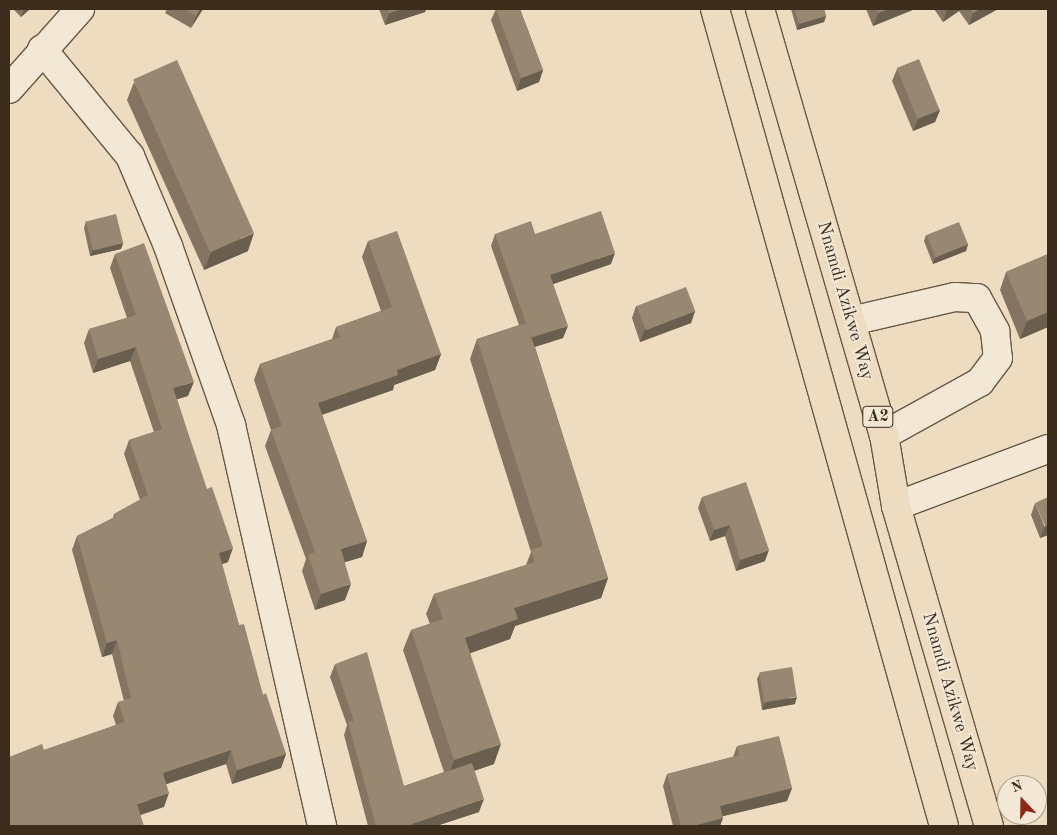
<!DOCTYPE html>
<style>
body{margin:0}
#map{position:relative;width:1057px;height:835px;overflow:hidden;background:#eddcc0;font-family:"Old Standard TT",serif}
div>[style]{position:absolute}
.roads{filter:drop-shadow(1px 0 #685844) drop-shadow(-1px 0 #685844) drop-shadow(0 1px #685844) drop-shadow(0 -1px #685844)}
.minor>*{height:28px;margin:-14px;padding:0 14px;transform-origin:14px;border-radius:14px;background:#f3e8d6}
.highway>*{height:28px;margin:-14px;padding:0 14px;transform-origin:14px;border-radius:14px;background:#eddcc0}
.wall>*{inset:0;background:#837561}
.shaded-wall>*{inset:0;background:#6a5f4f}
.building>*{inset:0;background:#988871;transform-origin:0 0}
span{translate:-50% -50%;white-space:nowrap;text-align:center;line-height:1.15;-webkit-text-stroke:4px #f3e8d6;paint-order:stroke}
.shield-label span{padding:1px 4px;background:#f3e8d6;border:1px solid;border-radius:4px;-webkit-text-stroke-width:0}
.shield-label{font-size:16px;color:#3b2c1b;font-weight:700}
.street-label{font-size:18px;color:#3b2c1b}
.frame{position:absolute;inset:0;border:10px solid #3b2c1b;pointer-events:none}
.north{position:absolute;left:997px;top:775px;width:50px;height:50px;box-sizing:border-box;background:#f3e8d6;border:1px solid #a99d8b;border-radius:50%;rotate:339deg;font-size:14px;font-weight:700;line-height:20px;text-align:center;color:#3b2c1b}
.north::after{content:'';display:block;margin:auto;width:18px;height:22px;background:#8f2418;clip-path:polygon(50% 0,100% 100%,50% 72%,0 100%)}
</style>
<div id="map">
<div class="roads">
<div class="minor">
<i style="left:42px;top:49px;width:139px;rotate:50.6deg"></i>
<i style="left:130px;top:156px;width:98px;rotate:67.1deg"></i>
<i style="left:168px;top:246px;width:190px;rotate:70.6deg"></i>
<i style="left:231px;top:425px;width:411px;rotate:77.2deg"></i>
<i style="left:9px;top:89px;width:107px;rotate:-48.4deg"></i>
<i style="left:851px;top:321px;width:107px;rotate:-13deg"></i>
<i style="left:955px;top:297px;width:22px;rotate:3deg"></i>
<i style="left:977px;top:298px;width:38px;rotate:61deg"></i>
<i style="left:995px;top:331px;width:27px;rotate:84deg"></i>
<i style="left:998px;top:358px;width:30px;rotate:127deg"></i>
<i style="left:980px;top:382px;width:110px;rotate:151.1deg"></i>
<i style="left:896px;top:506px;width:162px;rotate:-20.6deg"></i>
</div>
<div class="highway">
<i style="left:715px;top:9px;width:848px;rotate:74.34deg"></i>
<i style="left:760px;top:9px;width:444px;rotate:73.8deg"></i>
<i style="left:884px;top:435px;width:72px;rotate:80.4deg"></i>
<i style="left:896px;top:506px;width:333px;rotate:73.8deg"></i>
</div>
</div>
<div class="wall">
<i style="clip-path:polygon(13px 9px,30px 9px,21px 17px)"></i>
<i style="clip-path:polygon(167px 9px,203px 9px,191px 28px,165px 13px)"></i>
<i style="clip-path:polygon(379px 9px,426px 9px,425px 12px,385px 25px)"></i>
<i style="clip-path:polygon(496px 9px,520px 9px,543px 70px,539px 82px,517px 91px,491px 20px)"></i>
<i style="clip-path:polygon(791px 9px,824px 9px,826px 16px,824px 22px,797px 30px)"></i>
<i style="clip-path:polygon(866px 9px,915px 9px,873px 26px)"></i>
<i style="clip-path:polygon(934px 9px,998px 9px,969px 25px,959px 11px,943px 22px)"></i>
<i style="clip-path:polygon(897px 69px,940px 110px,935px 122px,913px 131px,892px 81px)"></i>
<i style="clip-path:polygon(134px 82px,248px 251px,204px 270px,127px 100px)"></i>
<i style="clip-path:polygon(86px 221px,123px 243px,121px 249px,90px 256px,84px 228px)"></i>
<i style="clip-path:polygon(495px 234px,535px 234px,611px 264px,553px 284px,563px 338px,535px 347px,608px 578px,601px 598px,515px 626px,510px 639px,470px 653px,494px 764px,474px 771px,479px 812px,436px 826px,368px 826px,344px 735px,347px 725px,330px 677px,335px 664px,404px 786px,444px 772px,403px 650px,411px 630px,430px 624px,426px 614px,434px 594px,526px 565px,531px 552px,470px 359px,477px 339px,519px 325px,491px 246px)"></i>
<i style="clip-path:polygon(926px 235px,968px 244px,966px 251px,933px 264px,924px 241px)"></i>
<i style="clip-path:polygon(368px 241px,441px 354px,435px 370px,394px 385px,393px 390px,322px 415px,367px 541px,362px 557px,345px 562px,345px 600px,315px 610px,302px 571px,306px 559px,265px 446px,271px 430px,254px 380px,260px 364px,332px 339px,336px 327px,381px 311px,362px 257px)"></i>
<i style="clip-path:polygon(115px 254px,188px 396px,177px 399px,228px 562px,222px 564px,239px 625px,263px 695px,286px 754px,281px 768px,232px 784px,226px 764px,166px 784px,164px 807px,44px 750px,116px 725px,113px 716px,118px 702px,124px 701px,112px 654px,102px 657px,72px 550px,77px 536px,113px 518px,114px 514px,140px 500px,124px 454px,129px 440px,154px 432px,130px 361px,93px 373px,84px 343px,89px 329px,127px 318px,110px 268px)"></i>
<i style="clip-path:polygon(1048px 254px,1048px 327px,1020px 339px,1000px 290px,1006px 272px)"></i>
<i style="clip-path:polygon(636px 306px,695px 311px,691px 323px,640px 342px,632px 318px)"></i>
<i style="clip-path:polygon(702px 497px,765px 561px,736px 571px,725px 536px,710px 541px,698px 508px)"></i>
<i style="clip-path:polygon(1035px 503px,1048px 535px,1040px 538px,1031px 515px)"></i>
<i style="clip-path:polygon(760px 673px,795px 704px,762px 710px,757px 679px)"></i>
<i style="clip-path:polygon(737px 746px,792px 788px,787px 801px,723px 816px,720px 826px,673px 826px,663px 786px,667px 774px,733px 757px)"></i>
</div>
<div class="shaded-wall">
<i style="clip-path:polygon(24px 9px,30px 9px,21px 17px)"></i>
<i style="clip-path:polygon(200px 9px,203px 9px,191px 28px,196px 16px)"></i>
<i style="clip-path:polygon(402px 9px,426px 9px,425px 12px,385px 25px,389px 13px)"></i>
<i style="clip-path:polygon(889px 9px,915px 9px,873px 26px,878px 13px)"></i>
<i style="clip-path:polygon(947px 9px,960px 9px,959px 11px,943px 22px)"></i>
<i style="clip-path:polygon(980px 9px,998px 9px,969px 25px,973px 13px)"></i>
<i style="clip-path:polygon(826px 16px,824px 22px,797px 30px,799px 24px)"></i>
<i style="clip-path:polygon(543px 70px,539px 82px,517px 91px,521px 78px)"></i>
<i style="clip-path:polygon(940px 110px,935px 122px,913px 131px,918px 119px)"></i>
<i style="clip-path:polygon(254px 233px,248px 251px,204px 270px,211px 252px)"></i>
<i style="clip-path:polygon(123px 243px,121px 249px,90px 256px,93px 250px)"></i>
<i style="clip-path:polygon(968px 244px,966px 251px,933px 264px,935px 258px)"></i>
<i style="clip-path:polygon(615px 253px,611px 264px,545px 287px,550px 275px)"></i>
<i style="clip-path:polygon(695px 311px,691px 323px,640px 342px,645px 329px)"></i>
<i style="clip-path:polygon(1048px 312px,1048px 327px,1020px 339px,1027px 321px)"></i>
<i style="clip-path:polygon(568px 326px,563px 338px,527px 349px,531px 338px)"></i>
<i style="clip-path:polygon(136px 347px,130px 361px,93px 373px,98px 359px)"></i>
<i style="clip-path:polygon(441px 354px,435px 370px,394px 385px,393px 390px,312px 418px,318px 403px,397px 370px)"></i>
<i style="clip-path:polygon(194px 382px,188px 396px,168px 402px,173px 388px)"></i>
<i style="clip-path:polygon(1048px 524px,1048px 535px,1040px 538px,1045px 526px)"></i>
<i style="clip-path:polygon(730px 525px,725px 536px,710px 541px,714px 530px)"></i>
<i style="clip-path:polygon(367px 541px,362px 557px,336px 565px,341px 549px)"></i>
<i style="clip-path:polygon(233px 548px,228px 562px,214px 567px,219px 553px)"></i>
<i style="clip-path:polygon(769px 550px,765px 561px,736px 571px,740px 560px)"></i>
<i style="clip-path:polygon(608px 578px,601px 598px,515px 626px,510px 639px,457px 658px,465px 638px,514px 608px)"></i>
<i style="clip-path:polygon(351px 584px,345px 600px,315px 610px,321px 594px)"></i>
<i style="clip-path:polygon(117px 640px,112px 654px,102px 657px,107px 643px)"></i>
<i style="clip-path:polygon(797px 697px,795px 704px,762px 710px,765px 703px)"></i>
<i style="clip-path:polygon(501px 744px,494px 764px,447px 780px,454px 760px)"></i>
<i style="clip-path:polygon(231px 750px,226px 764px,158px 787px,163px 773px)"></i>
<i style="clip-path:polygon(286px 754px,281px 768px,232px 784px,237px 770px)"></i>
<i style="clip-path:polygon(792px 788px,787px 801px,715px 818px,720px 806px)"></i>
<i style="clip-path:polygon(169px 793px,164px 807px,132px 818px,137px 804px)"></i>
<i style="clip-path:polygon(484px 799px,479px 812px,436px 826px,412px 826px,412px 824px)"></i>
<i style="clip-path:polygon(723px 818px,720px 826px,693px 826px)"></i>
</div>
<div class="building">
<i style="clip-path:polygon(184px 9px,200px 9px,196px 16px)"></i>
<i style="clip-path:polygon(388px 9px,402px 9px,389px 13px)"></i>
<i style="clip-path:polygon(496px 9px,520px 9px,543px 70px,521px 78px)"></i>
<i style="clip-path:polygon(795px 9px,824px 9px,826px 16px,799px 24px)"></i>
<i style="clip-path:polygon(876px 9px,889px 9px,878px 13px)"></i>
<i style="clip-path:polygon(971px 9px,980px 9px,973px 13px)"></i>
<i style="left:919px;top:59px;width:55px;height:24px;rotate:68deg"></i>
<i style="left:177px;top:60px;width:189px;height:48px;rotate:66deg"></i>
<i style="clip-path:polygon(601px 211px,615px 253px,550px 275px,568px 326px,532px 337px,527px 323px,526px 323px,495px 234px,531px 221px,535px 234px)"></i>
<i style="left:116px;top:214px;width:30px;height:31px;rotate:76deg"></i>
<i style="left:959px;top:222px;width:24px;height:35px;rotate:68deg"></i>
<i style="clip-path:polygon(397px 231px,441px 354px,397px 370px,398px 375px,318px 403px,367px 541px,341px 549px,351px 584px,321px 594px,308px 555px,315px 552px,271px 430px,282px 426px,260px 364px,340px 337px,336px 327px,392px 307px,368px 241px)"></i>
<i style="clip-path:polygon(144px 243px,194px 382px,173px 388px,207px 489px,212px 487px,233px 548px,219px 553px,239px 625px,244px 624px,263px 695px,266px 693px,286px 754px,237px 770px,231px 750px,163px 773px,169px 793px,137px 804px,144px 826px,9px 826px,9px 757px,42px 744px,44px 750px,125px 722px,118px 702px,131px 698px,117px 640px,107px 643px,77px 536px,115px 517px,114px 514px,148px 495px,129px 440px,162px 429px,136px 347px,98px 359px,89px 329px,136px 315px,115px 254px)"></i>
<i style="clip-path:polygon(1048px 254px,1048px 312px,1027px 321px,1006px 272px)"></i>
<i style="left:686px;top:287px;width:26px;height:53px;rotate:69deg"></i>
<i style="clip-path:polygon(527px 323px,608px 578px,514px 608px,518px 619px,465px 638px,501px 744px,454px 760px,411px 630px,443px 619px,434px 594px,535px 562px,531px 550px,543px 546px,477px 339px)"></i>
<i style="clip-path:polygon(746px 482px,769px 550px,740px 560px,730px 525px,714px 530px,702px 497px)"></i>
<i style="clip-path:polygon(1048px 497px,1048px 524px,1045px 526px,1035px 503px)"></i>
<i style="clip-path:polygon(367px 652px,404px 786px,472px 763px,484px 799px,412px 824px,413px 826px,376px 826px,348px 722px,354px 721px,335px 664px)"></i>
<i style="left:792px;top:667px;width:30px;height:33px;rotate:81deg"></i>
<i style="clip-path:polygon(779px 736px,792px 788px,720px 806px,723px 818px,693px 826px,681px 826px,667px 774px,739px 755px,737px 746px)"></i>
</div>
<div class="shield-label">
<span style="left:878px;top:417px">A2</span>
</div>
<div class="street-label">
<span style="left:845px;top:301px;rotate:74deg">Nnamdi Azikwe Way</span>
<span style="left:950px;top:692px;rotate:74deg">Nnamdi Azikwe Way</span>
</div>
<div class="frame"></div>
<div class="north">N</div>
</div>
